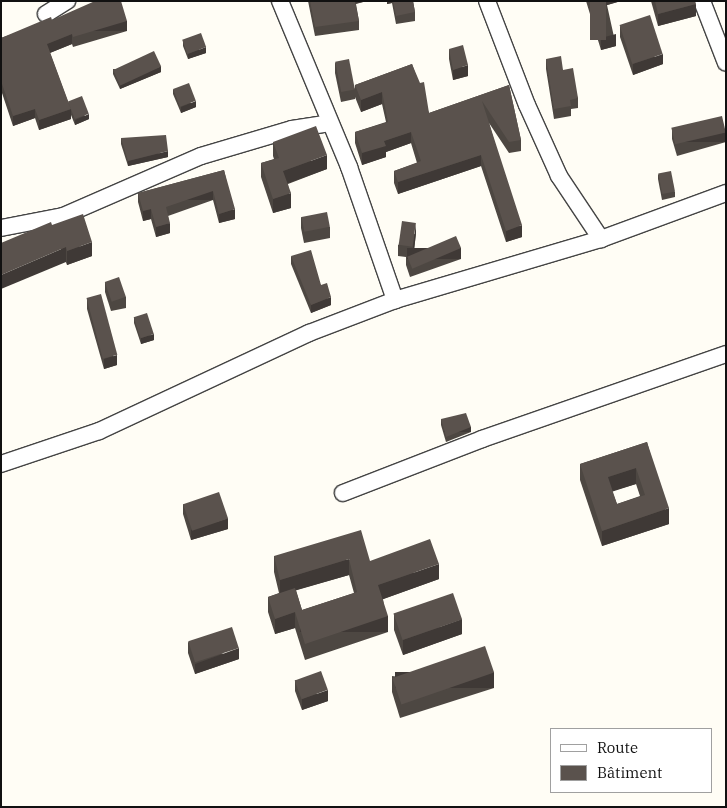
<!DOCTYPE html>
<meta charset="utf-8">
<style>
body{margin:0}
#map{position:relative;width:727px;height:808px;overflow:hidden;background:#fffdf5;font-family:"IBM Plex Serif",serif}
div>[style]{position:absolute}
.roads{filter:drop-shadow(1px 0 #444) drop-shadow(-1px 0 #444) drop-shadow(0 1px #444) drop-shadow(0 -1px #444)}
.minor>*{height:16px;margin:-8px;padding:0 8px;transform-origin:8px;border-radius:8px;background:#fff}
.wall>*{inset:0;background:#4d4742}
.shaded-wall>*{inset:0;background:#3f3936;transform-origin:0 0}
.building>*{inset:0;background:#5a524d;transform-origin:0 0}
span{translate:-50% -50%;white-space:nowrap;text-align:center;line-height:1.15;-webkit-text-stroke:5px #fff;paint-order:stroke}
.frame{position:absolute;inset:0;border:2px solid #111;pointer-events:none}
.legend{position:absolute;left:550px;top:728px;width:162px;height:65px;box-sizing:border-box;background:#fff;border:1px solid #a0a0a0;margin:0;padding:6px 9px;list-style:none;font-size:15px;color:#111}
.legend li{display:flex;align-items:center;gap:10px;height:25px}
.legend b{width:25px;border:1px solid #a0a0a0}
</style>
<div id="map">
<div class="roads">
<div class="minor">
<i style="left:280px;top:1px;width:180px;rotate:67.4deg"></i>
<i style="left:349px;top:167px;width:141px;rotate:70.9deg"></i>
<i style="left:487px;top:1px;width:111px;rotate:69deg"></i>
<i style="left:527px;top:105px;width:78px;rotate:65.7deg"></i>
<i style="left:559px;top:176px;width:76px;rotate:56.3deg"></i>
<i style="left:702px;top:1px;width:66px;rotate:68.8deg"></i>
<i style="left:46px;top:14px;width:25px;rotate:-32deg"></i>
<i style="left:1px;top:228px;width:63px;rotate:-11deg"></i>
<i style="left:63px;top:216px;width:150px;rotate:-23.5deg"></i>
<i style="left:201px;top:156px;width:95px;rotate:-16.5deg"></i>
<i style="left:292px;top:129px;width:38px;rotate:-9deg"></i>
<i style="left:1px;top:464px;width:103px;rotate:-18.6deg"></i>
<i style="left:99px;top:431px;width:232px;rotate:-25deg"></i>
<i style="left:309px;top:333px;width:92px;rotate:-21deg"></i>
<i style="left:395px;top:300px;width:215px;rotate:-16.5deg"></i>
<i style="left:601px;top:239px;width:133px;rotate:-20.2deg"></i>
<i style="left:343px;top:493px;width:149px;rotate:-21.2deg"></i>
<i style="left:482px;top:439px;width:258px;rotate:-19.2deg"></i>
</div>
</div>
<div class="wall">
<i style="clip-path:polygon(308px 1px,367px 1px,356px 4px,359px 21px,359px 30px,315px 36px)"></i>
<i style="clip-path:polygon(387px 1px,413px 1px,415px 12px,415px 21px,396px 24px,392px 3px,387px 4px)"></i>
<i style="clip-path:polygon(586px 1px,621px 1px,607px 5px,616px 46px,601px 50px)"></i>
<i style="clip-path:polygon(651px 1px,695px 1px,696px 16px,658px 26px)"></i>
<i style="clip-path:polygon(52px 20px,127px 31px,73px 47px,72px 44px,50px 53px,68px 102px,89px 119px,75px 125px,71px 115px,71px 119px,39px 130px,35px 118px,13px 126px,1px 90px,1px 38px)"></i>
<i style="clip-path:polygon(620px 26px,663px 64px,633px 75px,620px 37px)"></i>
<i style="clip-path:polygon(183px 41px,206px 53px,188px 59px,183px 46px)"></i>
<i style="clip-path:polygon(449px 49px,468px 76px,453px 80px,449px 59px)"></i>
<i style="clip-path:polygon(546px 59px,563px 70px,578px 98px,578px 108px,571px 109px,571px 116px,554px 119px,546px 69px)"></i>
<i style="clip-path:polygon(335px 62px,355px 89px,355px 99px,341px 102px,335px 73px)"></i>
<i style="clip-path:polygon(412px 64px,429px 113px,509px 85px,521px 140px,521px 151px,509px 153px,489px 123px,522px 237px,506px 242px,481px 166px,398px 194px,394px 183px,394px 171px,417px 163px,411px 143px,386px 152px,386px 157px,362px 165px,355px 143px,355px 132px,386px 122px,382px 104px,361px 112px,355px 97px,355px 85px)"></i>
<i style="clip-path:polygon(113px 69px,161px 72px,120px 89px,113px 74px)"></i>
<i style="clip-path:polygon(173px 89px,196px 107px,181px 113px,173px 94px)"></i>
<i style="clip-path:polygon(672px 130px,726px 131px,726px 142px,677px 156px,672px 139px)"></i>
<i style="clip-path:polygon(121px 138px,168px 157px,128px 166px,121px 144px)"></i>
<i style="clip-path:polygon(273px 142px,327px 169px,288px 184px,291px 208px,273px 213px,261px 177px,261px 163px,274px 159px,273px 156px)"></i>
<i style="clip-path:polygon(224px 170px,235px 219px,219px 223px,213px 200px,168px 216px,170px 233px,156px 237px,151px 219px,143px 221px,138px 202px,138px 193px)"></i>
<i style="clip-path:polygon(658px 174px,675px 192px,675px 197px,662px 200px,658px 179px)"></i>
<i style="clip-path:polygon(301px 217px,330px 227px,330px 238px,304px 243px,301px 228px)"></i>
<i style="clip-path:polygon(52px 225px,92px 256px,67px 265px)"></i>
<i style="clip-path:polygon(416px 233px,414px 251px,461px 259px,410px 277px,406px 265px,406px 257px,398px 256px,398px 245px)"></i>
<i style="clip-path:polygon(291px 256px,321px 285px,331px 305px,311px 313px,291px 264px)"></i>
<i style="clip-path:polygon(105px 282px,126px 297px,126px 308px,111px 311px,105px 292px)"></i>
<i style="clip-path:polygon(87px 298px,117px 365px,104px 369px,87px 309px)"></i>
<i style="clip-path:polygon(134px 317px,154px 340px,141px 344px,134px 323px)"></i>
<i style="clip-path:polygon(441px 419px,471px 432px,446px 442px,441px 425px)"></i>
<i style="clip-path:polygon(evenodd,647px 442px,669px 524px,602px 546px,580px 480px,580px 464px,647px 442px,636px 484px,640px 496px,617px 504px,612px 491px,636px 484px)"></i>
<i style="clip-path:polygon(183px 504px,228px 529px,191px 540px,183px 514px)"></i>
<i style="clip-path:polygon(evenodd,274px 556px,370px 561px,439px 579px,383px 599px,388px 632px,305px 660px,295px 628px,275px 634px,268px 612px,268px 597px,279px 593px,274px 572px,274px 556px,349px 575px,354px 593px,302px 610px,296px 590px,349px 575px)"></i>
<i style="clip-path:polygon(394px 614px,462px 634px,403px 655px,394px 630px)"></i>
<i style="clip-path:polygon(188px 642px,239px 659px,195px 674px,188px 653px)"></i>
<i style="clip-path:polygon(392px 676px,494px 688px,400px 718px,392px 692px)"></i>
<i style="clip-path:polygon(295px 680px,328px 701px,302px 710px,295px 691px)"></i>
</div>
<div class="shaded-wall">
<i style="clip-path:polygon(354px 1px,367px 1px,354px 4px)"></i>
<i style="clip-path:polygon(387px 1px,392px 1px,392px 3px,387px 4px)"></i>
<i style="clip-path:polygon(604px 1px,621px 1px,604px 6px)"></i>
<i style="clip-path:polygon(696px 4px,696px 16px,658px 26px,658px 14px)"></i>
<i style="left:127px;top:21px;width:10px;height:56px;rotate:90deg"></i>
<i style="clip-path:polygon(72px 34px,72px 44px,47px 54px,47px 44px)"></i>
<i style="clip-path:polygon(616px 34px,616px 46px,601px 50px,601px 38px)"></i>
<i style="clip-path:polygon(206px 47px,206px 53px,188px 59px,188px 54px)"></i>
<i style="clip-path:polygon(663px 54px,663px 64px,633px 75px,633px 64px)"></i>
<i style="clip-path:polygon(468px 65px,468px 76px,453px 80px,453px 70px)"></i>
<i style="clip-path:polygon(161px 66px,161px 72px,120px 89px,120px 84px)"></i>
<i style="clip-path:polygon(382px 92px,382px 104px,361px 112px,361px 100px)"></i>
<i style="clip-path:polygon(196px 101px,196px 107px,181px 113px,181px 107px)"></i>
<i style="clip-path:polygon(35px 109px,35px 118px,13px 126px,13px 116px)"></i>
<i style="clip-path:polygon(71px 109px,71px 119px,39px 130px,39px 120px)"></i>
<i style="clip-path:polygon(89px 114px,89px 119px,75px 125px,75px 120px)"></i>
<i style="clip-path:polygon(411px 132px,411px 143px,386px 152px,386px 157px,362px 165px,362px 153px,384px 141px)"></i>
<i style="left:726px;top:133px;width:9px;height:51px;rotate:90deg"></i>
<i style="clip-path:polygon(168px 151px,168px 157px,128px 166px,128px 161px)"></i>
<i style="clip-path:polygon(327px 155px,327px 169px,283px 185px,283px 171px)"></i>
<i style="clip-path:polygon(481px 155px,481px 166px,398px 194px,398px 182px)"></i>
<i style="left:213px;top:191px;width:9px;height:50px;rotate:90deg"></i>
<i style="clip-path:polygon(291px 193px,291px 208px,273px 213px,273px 199px)"></i>
<i style="clip-path:polygon(151px 209px,151px 219px,143px 221px,143px 211px)"></i>
<i style="clip-path:polygon(235px 209px,235px 219px,219px 223px,219px 214px)"></i>
<i style="clip-path:polygon(170px 223px,170px 233px,156px 237px,156px 227px)"></i>
<i style="clip-path:polygon(416px 223px,416px 233px,413px 258px,413px 247px)"></i>
<i style="clip-path:polygon(522px 225px,522px 237px,506px 242px,506px 231px)"></i>
<i style="clip-path:polygon(92px 242px,92px 256px,67px 265px,67px 251px)"></i>
<i style="clip-path:polygon(66px 247px,66px 262px,1px 289px,1px 275px)"></i>
<i style="left:461px;top:248px;width:11px;height:54px;rotate:90deg"></i>
<i style="clip-path:polygon(331px 297px,331px 305px,311px 313px,311px 305px)"></i>
<i style="clip-path:polygon(154px 334px,154px 340px,141px 344px,141px 338px)"></i>
<i style="clip-path:polygon(117px 355px,117px 365px,104px 369px,104px 359px)"></i>
<i style="left:471px;top:427px;width:5px;height:27px;rotate:90deg"></i>
<i style="clip-path:polygon(636px 468px,636px 484px,608px 493px,608px 477px)"></i>
<i style="clip-path:polygon(669px 508px,669px 524px,602px 546px,602px 531px)"></i>
<i style="clip-path:polygon(228px 518px,228px 529px,191px 540px,191px 530px)"></i>
<i style="clip-path:polygon(349px 559px,349px 575px,280px 595px,280px 580px)"></i>
<i style="clip-path:polygon(439px 564px,439px 579px,378px 601px,378px 585px)"></i>
<i style="clip-path:polygon(295px 612px,295px 628px,275px 634px,275px 619px)"></i>
<i style="left:388px;top:616px;width:16px;height:88px;rotate:90deg"></i>
<i style="clip-path:polygon(462px 619px,462px 634px,403px 655px,403px 640px)"></i>
<i style="clip-path:polygon(239px 648px,239px 659px,195px 674px,195px 664px)"></i>
<i style="left:494px;top:672px;width:16px;height:99px;rotate:90deg"></i>
<i style="clip-path:polygon(328px 690px,328px 701px,302px 710px,302px 699px)"></i>
</div>
<div class="building">
<i style="clip-path:polygon(95px 1px,121px 1px,127px 21px,73px 37px,72px 34px,47px 44px,71px 109px,39px 120px,35px 109px,13px 116px,1px 81px,1px 38px,51px 17px,52px 20px)"></i>
<i style="clip-path:polygon(310px 1px,355px 1px,359px 21px,315px 27px)"></i>
<i style="clip-path:polygon(393px 1px,413px 1px,415px 12px,396px 16px)"></i>
<i style="left:590px;top:1px;width:16px;height:39px"></i>
<i style="clip-path:polygon(655px 1px,695px 1px,696px 4px,658px 14px)"></i>
<i style="left:650px;top:15px;width:41px;height:32px;rotate:72deg"></i>
<i style="left:201px;top:33px;width:15px;height:20px;rotate:70deg"></i>
<i style="clip-path:polygon(463px 45px,468px 65px,453px 70px,449px 49px)"></i>
<i style="left:154px;top:51px;width:17px;height:45px;rotate:65deg"></i>
<i style="clip-path:polygon(561px 56px,563px 70px,573px 68px,578px 98px,570px 100px,571px 106px,554px 109px,546px 59px)"></i>
<i style="left:349px;top:59px;width:31px;height:14px;rotate:79deg"></i>
<i style="clip-path:polygon(412px 64px,420px 83px,424px 82px,429px 113px,509px 85px,521px 140px,509px 142px,482px 101px,522px 225px,506px 231px,481px 155px,398px 182px,394px 171px,421px 161px,411px 132px,384px 141px,386px 146px,362px 153px,355px 132px,388px 122px,382px 92px,361px 100px,355px 85px)"></i>
<i style="left:189px;top:83px;width:19px;height:17px;rotate:69deg"></i>
<i style="left:82px;top:96px;width:19px;height:15px;rotate:69deg"></i>
<i style="left:722px;top:116px;width:17px;height:52px;rotate:77deg"></i>
<i style="clip-path:polygon(316px 126px,327px 155px,283px 171px,291px 193px,273px 199px,261px 163px,279px 158px,273px 142px)"></i>
<i style="clip-path:polygon(166px 135px,168px 151px,128px 161px,121px 138px)"></i>
<i style="clip-path:polygon(224px 170px,235px 209px,219px 214px,213px 191px,166px 207px,170px 223px,156px 227px,151px 209px,143px 211px,138px 193px)"></i>
<i style="left:671px;top:171px;width:21px;height:13px;rotate:79deg"></i>
<i style="left:327px;top:212px;width:15px;height:26px;rotate:79deg"></i>
<i style="clip-path:polygon(83px 214px,92px 242px,67px 251px,66px 247px,1px 275px,1px 243px,51px 222px,52px 225px)"></i>
<i style="left:402px;top:221px;width:14px;height:24px;rotate:8deg"></i>
<i style="left:456px;top:236px;width:13px;height:53px;rotate:67deg"></i>
<i style="clip-path:polygon(311px 250px,321px 285px,327px 283px,331px 297px,311px 305px,291px 256px)"></i>
<i style="left:119px;top:277px;width:21px;height:15px;rotate:71deg"></i>
<i style="left:101px;top:294px;width:63px;height:15px;rotate:75deg"></i>
<i style="left:147px;top:313px;width:22px;height:14px;rotate:72deg"></i>
<i style="clip-path:polygon(466px 413px,471px 427px,446px 437px,441px 419px)"></i>
<i style="clip-path:polygon(evenodd,647px 442px,669px 508px,602px 531px,580px 464px,647px 442px,636px 468px,645px 495px,617px 504px,608px 477px,636px 468px)"></i>
<i style="left:219px;top:492px;width:28px;height:38px;rotate:71deg"></i>
<i style="clip-path:polygon(361px 530px,370px 561px,430px 539px,439px 564px,378px 585px,388px 616px,305px 644px,295px 612px,275px 619px,268px 597px,295px 588px,302px 610px,357px 592px,349px 559px,280px 580px,274px 556px)"></i>
<i style="left:453px;top:593px;width:28px;height:63px;rotate:71deg"></i>
<i style="left:232px;top:627px;width:22px;height:46px;rotate:72deg"></i>
<i style="left:485px;top:646px;width:28px;height:98px;rotate:71deg"></i>
<i style="left:321px;top:671px;width:20px;height:28px;rotate:70deg"></i>
</div>
<div class="frame"></div>
<ul class="legend">
<li><b style="height:6px;background:#fff"></b>Route</li>
<li><b style="height:14px;background:#5a524d"></b>Bâtiment</li>
</ul>
</div>
